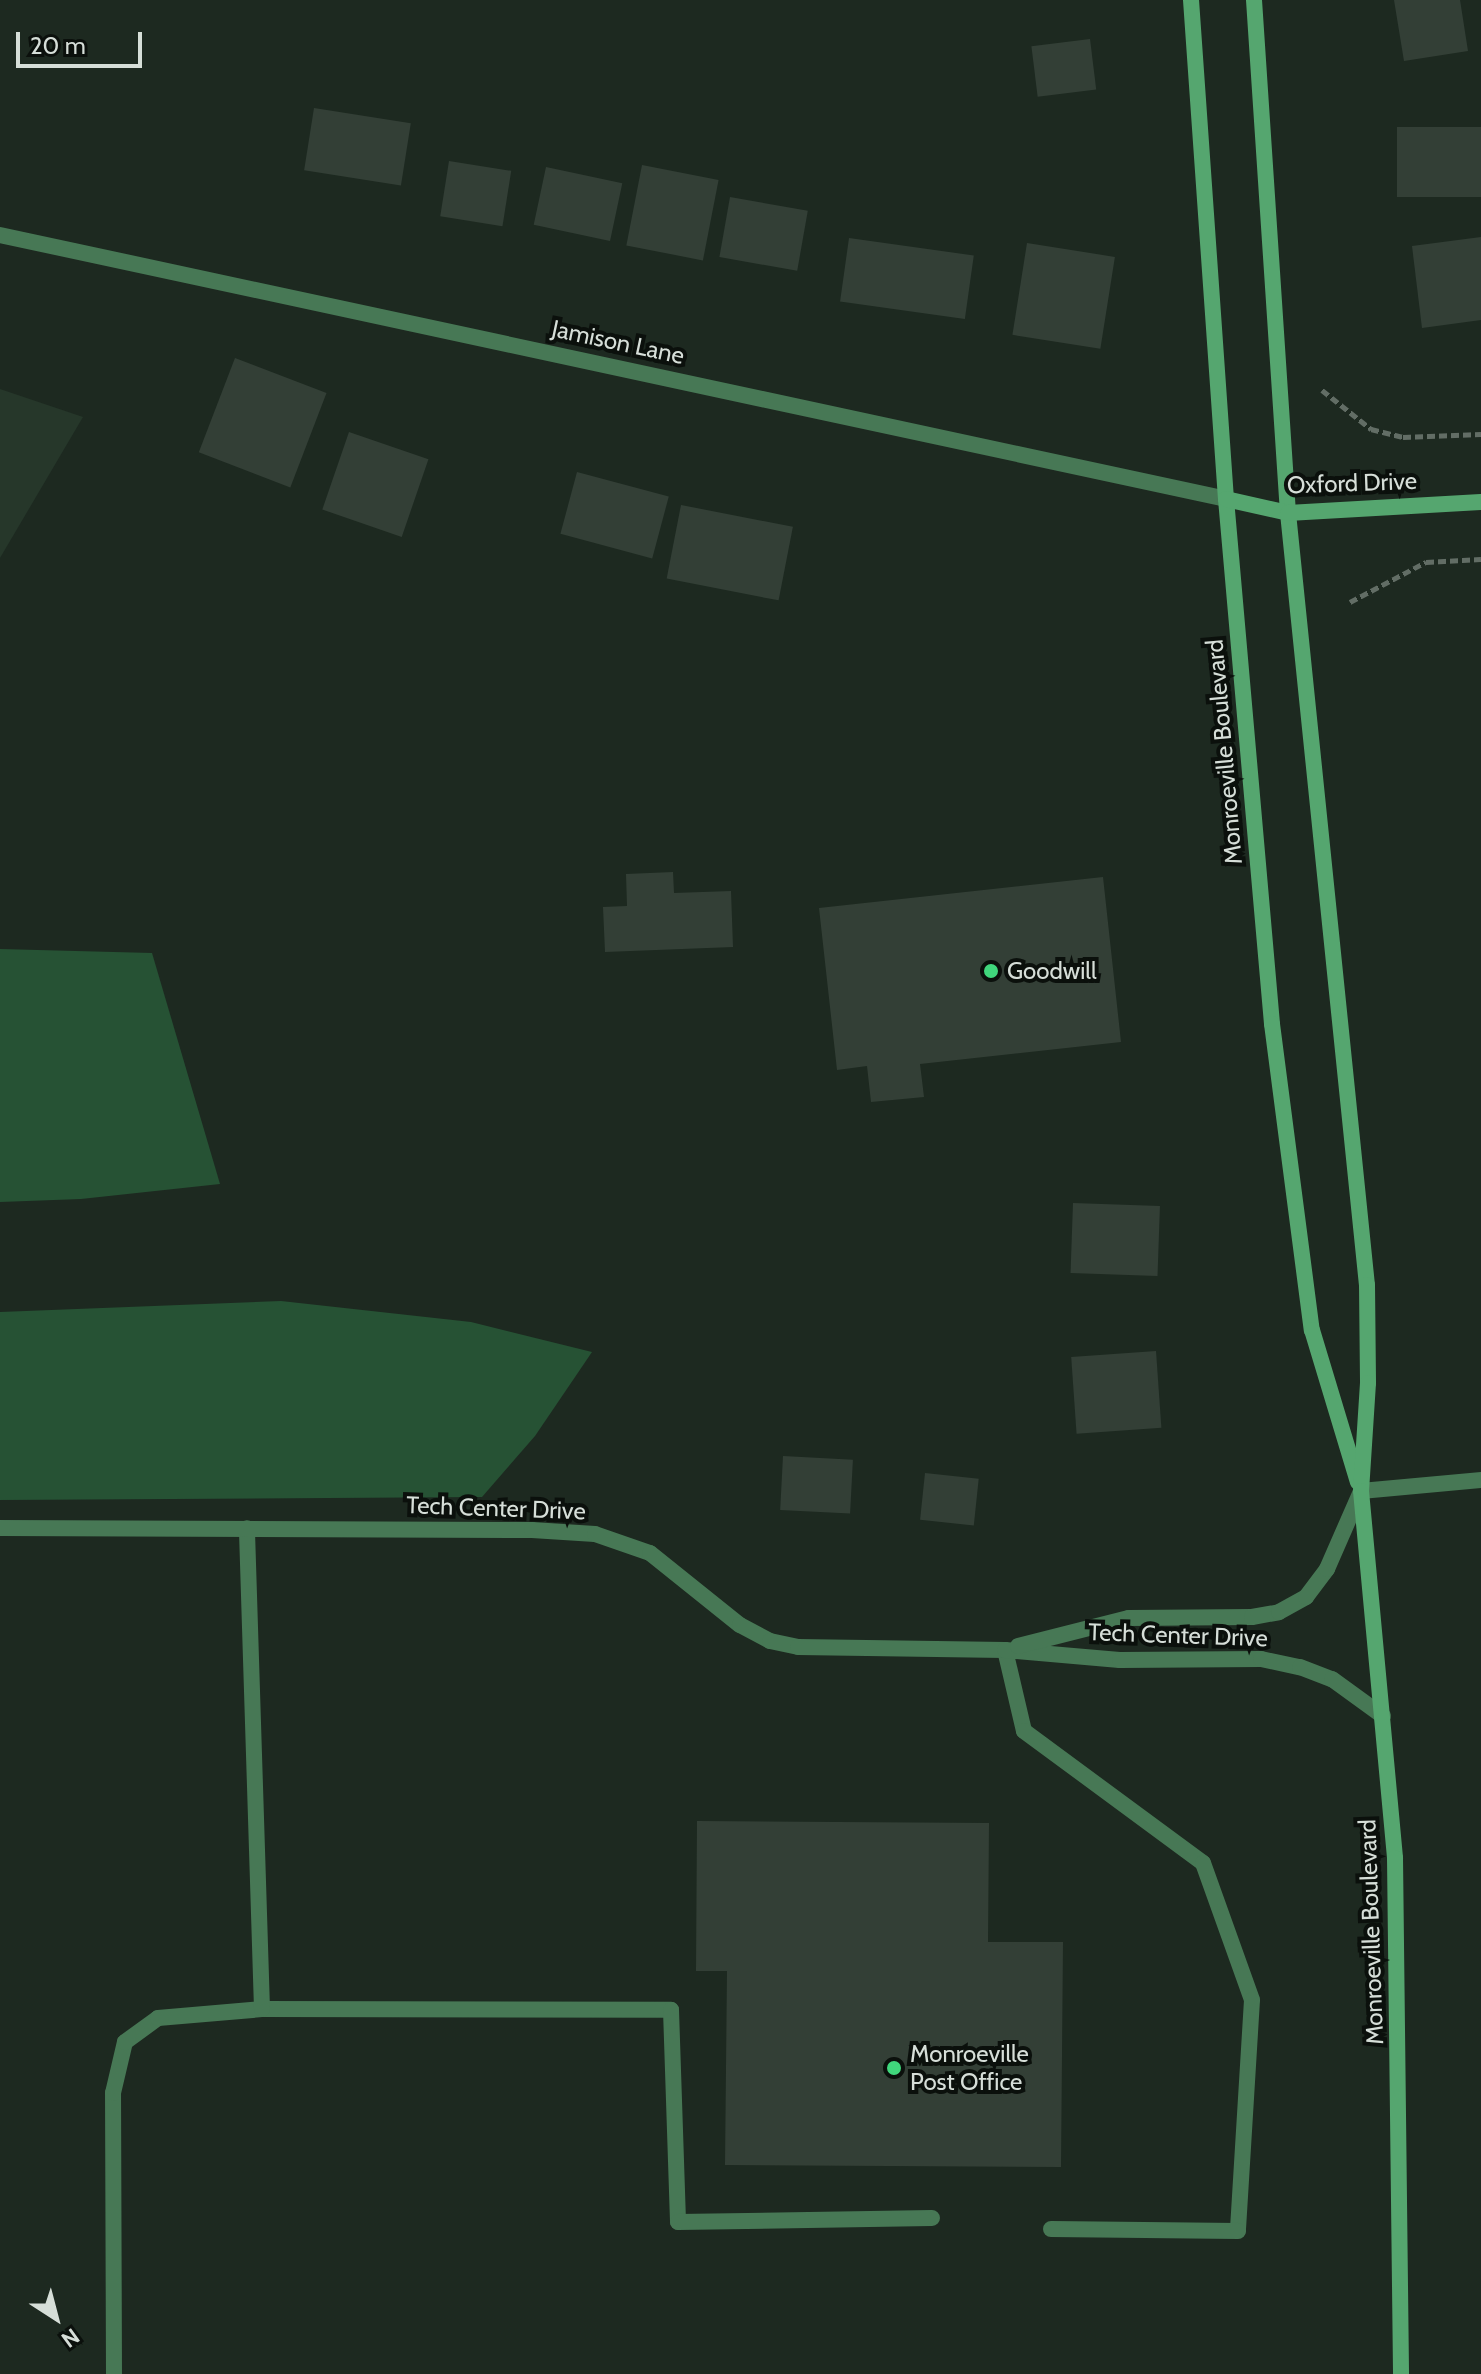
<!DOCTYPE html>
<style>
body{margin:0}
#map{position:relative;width:1481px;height:2374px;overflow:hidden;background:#1d2920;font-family:Cabin,sans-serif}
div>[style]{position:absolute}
.built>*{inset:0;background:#26372a}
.green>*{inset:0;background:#265234}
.building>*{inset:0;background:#333f36;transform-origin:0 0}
.path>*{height:5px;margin-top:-2.5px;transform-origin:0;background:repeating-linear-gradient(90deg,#626d65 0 8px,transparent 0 12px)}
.lane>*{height:16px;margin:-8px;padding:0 8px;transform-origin:8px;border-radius:8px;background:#477855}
.street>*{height:16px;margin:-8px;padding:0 8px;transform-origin:8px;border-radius:8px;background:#477855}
.secondary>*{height:16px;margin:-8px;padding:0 8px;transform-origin:8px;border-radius:8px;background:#55a66f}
.dots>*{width:22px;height:22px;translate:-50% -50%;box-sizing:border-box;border:4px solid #0b100c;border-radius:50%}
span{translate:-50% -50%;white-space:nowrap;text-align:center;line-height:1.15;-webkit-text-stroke:8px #0b100c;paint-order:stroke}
.street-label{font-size:24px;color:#d6ded8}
.poi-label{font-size:24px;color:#d6ded8}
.left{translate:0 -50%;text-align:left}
.north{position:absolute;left:16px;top:2278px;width:80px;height:80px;-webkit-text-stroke:6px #0b100c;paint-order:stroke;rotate:144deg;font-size:22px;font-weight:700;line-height:32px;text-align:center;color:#d6ded8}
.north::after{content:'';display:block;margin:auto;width:28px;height:36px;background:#d6ded8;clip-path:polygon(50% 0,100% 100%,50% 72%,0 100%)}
.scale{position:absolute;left:16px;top:32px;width:126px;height:36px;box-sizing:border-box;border:4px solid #d6ded8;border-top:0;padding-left:10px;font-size:24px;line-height:28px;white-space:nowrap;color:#d6ded8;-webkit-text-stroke:6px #0b100c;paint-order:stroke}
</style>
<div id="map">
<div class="built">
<i style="clip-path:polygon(0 389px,83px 417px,0 558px)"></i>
</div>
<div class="green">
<i style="clip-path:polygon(0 949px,152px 953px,220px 1184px,81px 1199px,0 1202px)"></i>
<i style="clip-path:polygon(281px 1301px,471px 1322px,592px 1352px,535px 1436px,482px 1497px,0 1500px,0 1312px)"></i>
</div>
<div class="building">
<i style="clip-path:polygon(1394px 0,1460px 0,1468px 51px,1404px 61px)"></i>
<i style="left:1090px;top:39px;width:51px;height:59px;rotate:83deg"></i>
<i style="left:314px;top:108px;width:98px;height:63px;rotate:9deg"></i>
<i style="left:1481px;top:127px;width:70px;height:84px;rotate:90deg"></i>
<i style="left:449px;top:161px;width:63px;height:56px;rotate:9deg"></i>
<i style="left:642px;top:165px;width:78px;height:82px;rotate:11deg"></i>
<i style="left:546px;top:167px;width:78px;height:59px;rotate:12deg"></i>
<i style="left:730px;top:197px;width:79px;height:61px;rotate:10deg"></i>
<i style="clip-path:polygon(1481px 237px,1481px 320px,1422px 328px,1412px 246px)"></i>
<i style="left:849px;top:238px;width:126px;height:64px;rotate:8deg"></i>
<i style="left:1027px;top:243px;width:89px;height:93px;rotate:9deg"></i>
<i style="left:235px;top:358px;width:98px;height:101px;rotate:21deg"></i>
<i style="left:349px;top:432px;width:84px;height:82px;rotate:19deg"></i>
<i style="left:577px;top:472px;width:95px;height:64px;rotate:15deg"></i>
<i style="left:681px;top:505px;width:114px;height:75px;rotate:11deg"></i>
<i style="clip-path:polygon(673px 872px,674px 893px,731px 891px,733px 947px,605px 952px,603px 907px,627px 906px,626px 874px)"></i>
<i style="clip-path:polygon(1103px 877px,1121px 1042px,920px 1064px,924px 1097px,871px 1102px,867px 1066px,837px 1070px,819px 908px)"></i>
<i style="left:1073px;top:1203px;width:87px;height:70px;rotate:2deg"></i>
<i style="left:1156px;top:1351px;width:77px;height:85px;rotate:86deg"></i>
<i style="left:783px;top:1456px;width:70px;height:54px;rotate:3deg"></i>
<i style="left:925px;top:1473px;width:54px;height:47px;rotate:6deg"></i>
<i style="clip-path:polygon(697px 1821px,989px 1823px,988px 1942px,1063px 1942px,1061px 2167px,725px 2165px,727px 1971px,696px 1971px)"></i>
</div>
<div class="path">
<i style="left:1322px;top:390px;width:63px;rotate:38.5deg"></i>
<i style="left:1371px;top:429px;width:33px;rotate:14deg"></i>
<i style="left:1403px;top:437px;width:78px;rotate:-2.2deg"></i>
<i style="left:1350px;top:602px;width:86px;rotate:-27.8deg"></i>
<i style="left:1426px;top:562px;width:55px;rotate:-3.1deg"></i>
</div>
<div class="lane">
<i style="left:1361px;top:1491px;width:121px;rotate:-5.2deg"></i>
<i style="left:1005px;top:1650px;width:83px;rotate:76.8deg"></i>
<i style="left:1024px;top:1731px;width:222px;rotate:36.4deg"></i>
<i style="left:1203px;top:1863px;width:145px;rotate:70.3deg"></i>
<i style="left:1252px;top:2000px;width:231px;rotate:93.5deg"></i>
<i style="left:1238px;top:2231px;width:187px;rotate:-179.4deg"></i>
<i style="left:262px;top:2009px;width:409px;rotate:0.1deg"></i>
<i style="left:671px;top:2010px;width:212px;rotate:88.1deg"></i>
<i style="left:678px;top:2222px;width:254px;rotate:-0.9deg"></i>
<i style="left:114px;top:2374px;width:281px;rotate:-90.2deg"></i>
<i style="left:113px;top:2093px;width:52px;rotate:-76.8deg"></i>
<i style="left:125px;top:2042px;width:41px;rotate:-36deg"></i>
<i style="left:158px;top:2018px;width:104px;rotate:-4.9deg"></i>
<i style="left:262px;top:2009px;width:481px;rotate:-91.8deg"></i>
</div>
<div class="street">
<i style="left:0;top:235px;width:1254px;rotate:12.15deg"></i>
<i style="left:0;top:1528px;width:532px;rotate:0.22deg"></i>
<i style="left:532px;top:1530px;width:63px;rotate:3.6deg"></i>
<i style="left:595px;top:1534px;width:58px;rotate:19.1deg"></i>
<i style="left:650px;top:1553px;width:115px;rotate:38.7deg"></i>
<i style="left:740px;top:1625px;width:34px;rotate:28deg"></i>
<i style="left:770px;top:1641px;width:29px;rotate:12deg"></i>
<i style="left:798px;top:1647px;width:207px;rotate:0.8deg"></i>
<i style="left:1005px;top:1650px;width:115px;rotate:5deg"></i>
<i style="left:1120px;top:1660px;width:141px;rotate:-0.4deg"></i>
<i style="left:1261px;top:1659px;width:40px;rotate:12deg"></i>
<i style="left:1300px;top:1667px;width:34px;rotate:21deg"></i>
<i style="left:1332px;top:1679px;width:63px;rotate:36deg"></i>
<i style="left:1018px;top:1646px;width:114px;rotate:-14.2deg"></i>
<i style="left:1129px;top:1618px;width:123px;rotate:-0.5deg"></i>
<i style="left:1252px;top:1617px;width:27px;rotate:-10deg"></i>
<i style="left:1279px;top:1612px;width:31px;rotate:-29deg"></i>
<i style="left:1306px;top:1597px;width:35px;rotate:-53deg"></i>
<i style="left:1327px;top:1569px;width:85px;rotate:-66.4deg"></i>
</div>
<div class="secondary">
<i style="left:1191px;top:0;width:500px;rotate:85.99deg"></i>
<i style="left:1226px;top:499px;width:527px;rotate:84.99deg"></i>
<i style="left:1272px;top:1024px;width:309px;rotate:82.6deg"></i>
<i style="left:1312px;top:1330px;width:159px;rotate:73.2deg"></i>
<i style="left:1254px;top:0;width:514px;rotate:86.21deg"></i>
<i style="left:1288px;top:513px;width:776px;rotate:84.16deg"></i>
<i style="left:1367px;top:1285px;width:98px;rotate:89.4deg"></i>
<i style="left:1368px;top:1383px;width:108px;rotate:93.7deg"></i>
<i style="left:1361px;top:1491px;width:369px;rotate:84.7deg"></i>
<i style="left:1395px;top:1858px;width:516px;rotate:89.33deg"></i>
<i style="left:1226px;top:499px;width:64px;rotate:12.7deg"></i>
<i style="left:1288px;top:513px;width:193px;rotate:-3.3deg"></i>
</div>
<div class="dots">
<i style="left:991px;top:971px;background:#40d77c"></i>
<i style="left:894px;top:2068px;background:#40d77c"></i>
</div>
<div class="street-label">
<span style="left:618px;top:342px;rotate:12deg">Jamison Lane</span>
<span style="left:1352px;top:483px;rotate:-2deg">Oxford Drive</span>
<span style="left:1224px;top:752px;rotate:-95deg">Monroeville Boulevard</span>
<span style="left:496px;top:1508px;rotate:2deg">Tech Center Drive</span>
<span style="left:1178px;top:1635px;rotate:2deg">Tech Center Drive</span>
<span style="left:1371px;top:1932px;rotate:-92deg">Monroeville Boulevard</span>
</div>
<div class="poi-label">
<span class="left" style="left:1007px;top:971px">Goodwill</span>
<span class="left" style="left:910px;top:2068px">Monroeville<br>Post Office</span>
</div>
<div class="north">N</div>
<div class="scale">20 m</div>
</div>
